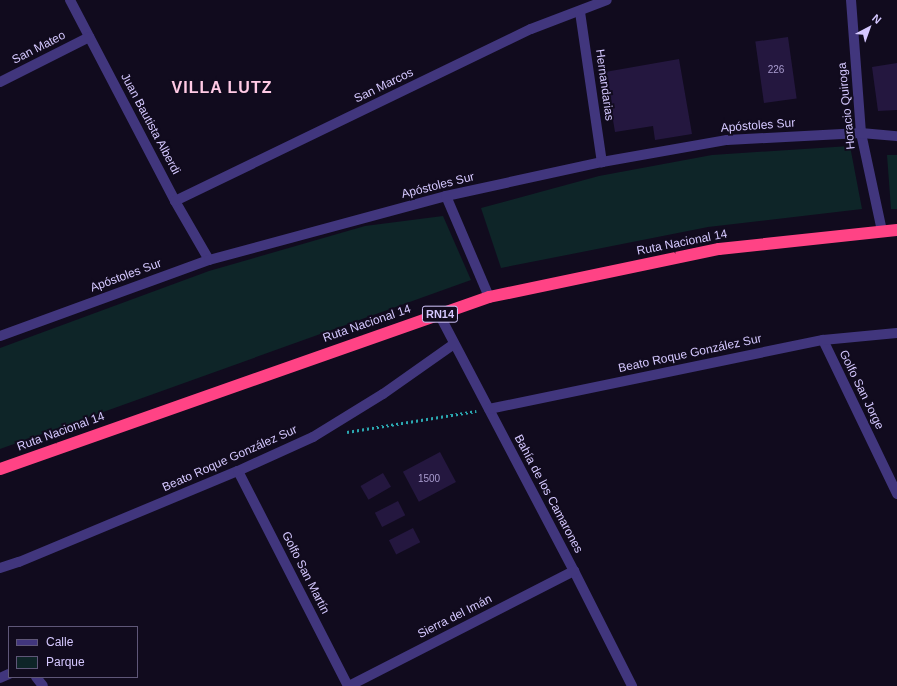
<!DOCTYPE html>
<meta charset="utf-8">
<style>
body{margin:0}
#map{position:relative;width:897px;height:686px;overflow:hidden;background:#110b1e;font-family:Arial,sans-serif}
div>[style]{position:absolute}
.green>*{inset:0;background:#0e2528}
.building>*{inset:0;background:#24173f;transform-origin:0 0}
.path>*{height:2.5px;margin-top:-1.25px;transform-origin:0;background:repeating-linear-gradient(90deg,#2ba7b0 0 2px,transparent 0 5px)}
.minor>*{height:10px;margin:-5px;padding:0 5px;transform-origin:5px;border-radius:5px;background:#41367d}
.highway>*{height:12px;margin:-6px;padding:0 6px;transform-origin:6px;border-radius:6px;background:#ff4385}
span{translate:-50% -50%;white-space:nowrap;text-align:center;line-height:1.15;-webkit-text-stroke:4px #110b1e;paint-order:stroke}
.number-label{font-size:10px;color:#a99ccf}
.number-label span{-webkit-text-stroke-width:0}
.shield-label span{padding:1px 3px;background:#110b1e;border:1px solid;border-radius:3px;-webkit-text-stroke-width:0}
.shield-label{font-size:11px;color:#d5c8ff;font-weight:700}
.street-label{font-size:12px;color:#d5c8ff}
.district-label{font-size:16px;color:#ffcae5;font-weight:700;letter-spacing:1px}
.legend{position:absolute;left:8px;top:626px;width:130px;height:52px;box-sizing:border-box;background:#110b1e;border:1px solid #5f5778;margin:0;padding:5px 7px;list-style:none;font-size:12px;color:#d5c8ff}
.legend li{display:flex;align-items:center;gap:8px;height:20px}
.legend b{width:20px;border:1px solid #5f5778}
.north{position:absolute;left:849px;top:8px;width:40px;height:40px;-webkit-text-stroke:3px #110b1e;paint-order:stroke;rotate:41deg;font-size:11px;font-weight:700;line-height:16px;text-align:center;color:#d5c8ff}
.north::after{content:'';display:block;margin:auto;width:14px;height:18px;background:#d5c8ff;clip-path:polygon(50% 0,100% 100%,50% 72%,0 100%)}
</style>
<div id="map">
<div class="green">
<i style="clip-path:polygon(850px 146px,862px 209px,708px 227px,501px 268px,481px 208px,599px 176px,712px 155px)"></i>
<i style="clip-path:polygon(887px 155px,897px 155px,897px 209px,891px 209px)"></i>
<i style="clip-path:polygon(443px 216px,471px 280px,0 449px,0 348px,209px 271px,365px 226px)"></i>
</div>
<div class="building">
<i style="left:788px;top:37px;width:62px;height:33px;rotate:82deg"></i>
<i style="clip-path:polygon(679px 59px,692px 134px,655px 140px,653px 126px,615px 132px,605px 72px)"></i>
<i style="clip-path:polygon(897px 63px,897px 110px,878px 111px,872px 67px)"></i>
<i style="left:440px;top:452px;width:34px;height:42px;rotate:62deg"></i>
<i style="left:383px;top:473px;width:16px;height:26px;rotate:60deg"></i>
<i style="left:398px;top:501px;width:16px;height:26px;rotate:63deg"></i>
<i style="left:413px;top:528px;width:16px;height:27px;rotate:63deg"></i>
</div>
<div class="path">
<i style="left:347px;top:432px;width:131px;rotate:-9.2deg"></i>
</div>
<div class="minor">
<i style="left:70px;top:0;width:227px;rotate:62.4deg"></i>
<i style="left:175px;top:201px;width:68px;rotate:60deg"></i>
<i style="left:851px;top:0;width:133px;rotate:85.7deg"></i>
<i style="left:861px;top:133px;width:100px;rotate:77.9deg"></i>
<i style="left:580px;top:12px;width:152px;rotate:81.7deg"></i>
<i style="left:0;top:82px;width:100px;rotate:-26.8deg"></i>
<i style="left:446px;top:196px;width:110px;rotate:66.9deg"></i>
<i style="left:175px;top:201px;width:395px;rotate:-25.8deg"></i>
<i style="left:531px;top:29px;width:81px;rotate:-20.9deg"></i>
<i style="left:439px;top:314px;width:290px;rotate:62.3deg"></i>
<i style="left:574px;top:571px;width:129px;rotate:63.2deg"></i>
<i style="left:0;top:336px;width:222px;rotate:-20deg"></i>
<i style="left:209px;top:260px;width:245px;rotate:-15.1deg"></i>
<i style="left:446px;top:196px;width:160px;rotate:-12.3deg"></i>
<i style="left:602px;top:162px;width:127px;rotate:-10deg"></i>
<i style="left:727px;top:140px;width:134px;rotate:-3deg"></i>
<i style="left:861px;top:133px;width:36px;rotate:5deg"></i>
<i style="left:823px;top:340px;width:171px;rotate:64.3deg"></i>
<i style="left:489px;top:409px;width:341px;rotate:-11.7deg"></i>
<i style="left:823px;top:340px;width:74px;rotate:-5.4deg"></i>
<i style="left:238px;top:471px;width:242px;rotate:62.9deg"></i>
<i style="left:0;top:568px;width:20px;rotate:-18deg"></i>
<i style="left:19px;top:562px;width:237px;rotate:-22.6deg"></i>
<i style="left:238px;top:471px;width:82px;rotate:-24.4deg"></i>
<i style="left:313px;top:437px;width:82px;rotate:-31.6deg"></i>
<i style="left:383px;top:394px;width:87px;rotate:-35.2deg"></i>
<i style="left:36px;top:677px;width:11px;rotate:52deg"></i>
<i style="left:0;top:678px;width:10px;rotate:-24deg"></i>
<i style="left:349px;top:686px;width:253px;rotate:-27.1deg"></i>
</div>
<div class="highway">
<i style="left:0;top:469px;width:518px;rotate:-19.38deg"></i>
<i style="left:489px;top:297px;width:235px;rotate:-11.8deg"></i>
<i style="left:719px;top:249px;width:179px;rotate:-6.1deg"></i>
</div>
<div class="number-label">
<span style="left:776px;top:70px">226</span>
<span style="left:429px;top:479px">1500</span>
</div>
<div class="shield-label">
<span style="left:440px;top:314px">RN14</span>
</div>
<div class="street-label">
<span style="left:39px;top:48px;rotate:-27deg">San Mateo</span>
<span style="left:604px;top:85px;rotate:82deg">Hernandarias</span>
<span style="left:384px;top:86px;rotate:-26deg">San Marcos</span>
<span style="left:847px;top:106px;rotate:-96deg">Horacio Quiroga</span>
<span style="left:150px;top:124px;rotate:62deg">Juan Bautista Alberdi</span>
<span style="left:758px;top:126px;rotate:-4deg">Apóstoles Sur</span>
<span style="left:438px;top:186px;rotate:-14deg">Apóstoles Sur</span>
<span style="left:682px;top:243px;rotate:-11deg">Ruta Nacional 14</span>
<span style="left:126px;top:276px;rotate:-20deg">Apóstoles Sur</span>
<span style="left:367px;top:324px;rotate:-19deg">Ruta Nacional 14</span>
<span style="left:690px;top:354px;rotate:-12deg">Beato Roque González Sur</span>
<span style="left:861px;top:390px;rotate:64deg">Golfo San Jorge</span>
<span style="left:61px;top:432px;rotate:-20deg">Ruta Nacional 14</span>
<span style="left:230px;top:459px;rotate:-24deg">Beato Roque González Sur</span>
<span style="left:548px;top:494px;rotate:62deg">Bahía de los Camarones</span>
<span style="left:305px;top:573px;rotate:63deg">Golfo San Martín</span>
<span style="left:455px;top:617px;rotate:-27deg">Sierra del Imán</span>
</div>
<div class="district-label">
<span style="left:222px;top:88px">VILLA LUTZ</span>
</div>
<ul class="legend">
<li><b style="height:5px;background:#41367d"></b>Calle</li>
<li><b style="height:11px;background:#0e2528"></b>Parque</li>
</ul>
<div class="north">N</div>
</div>
